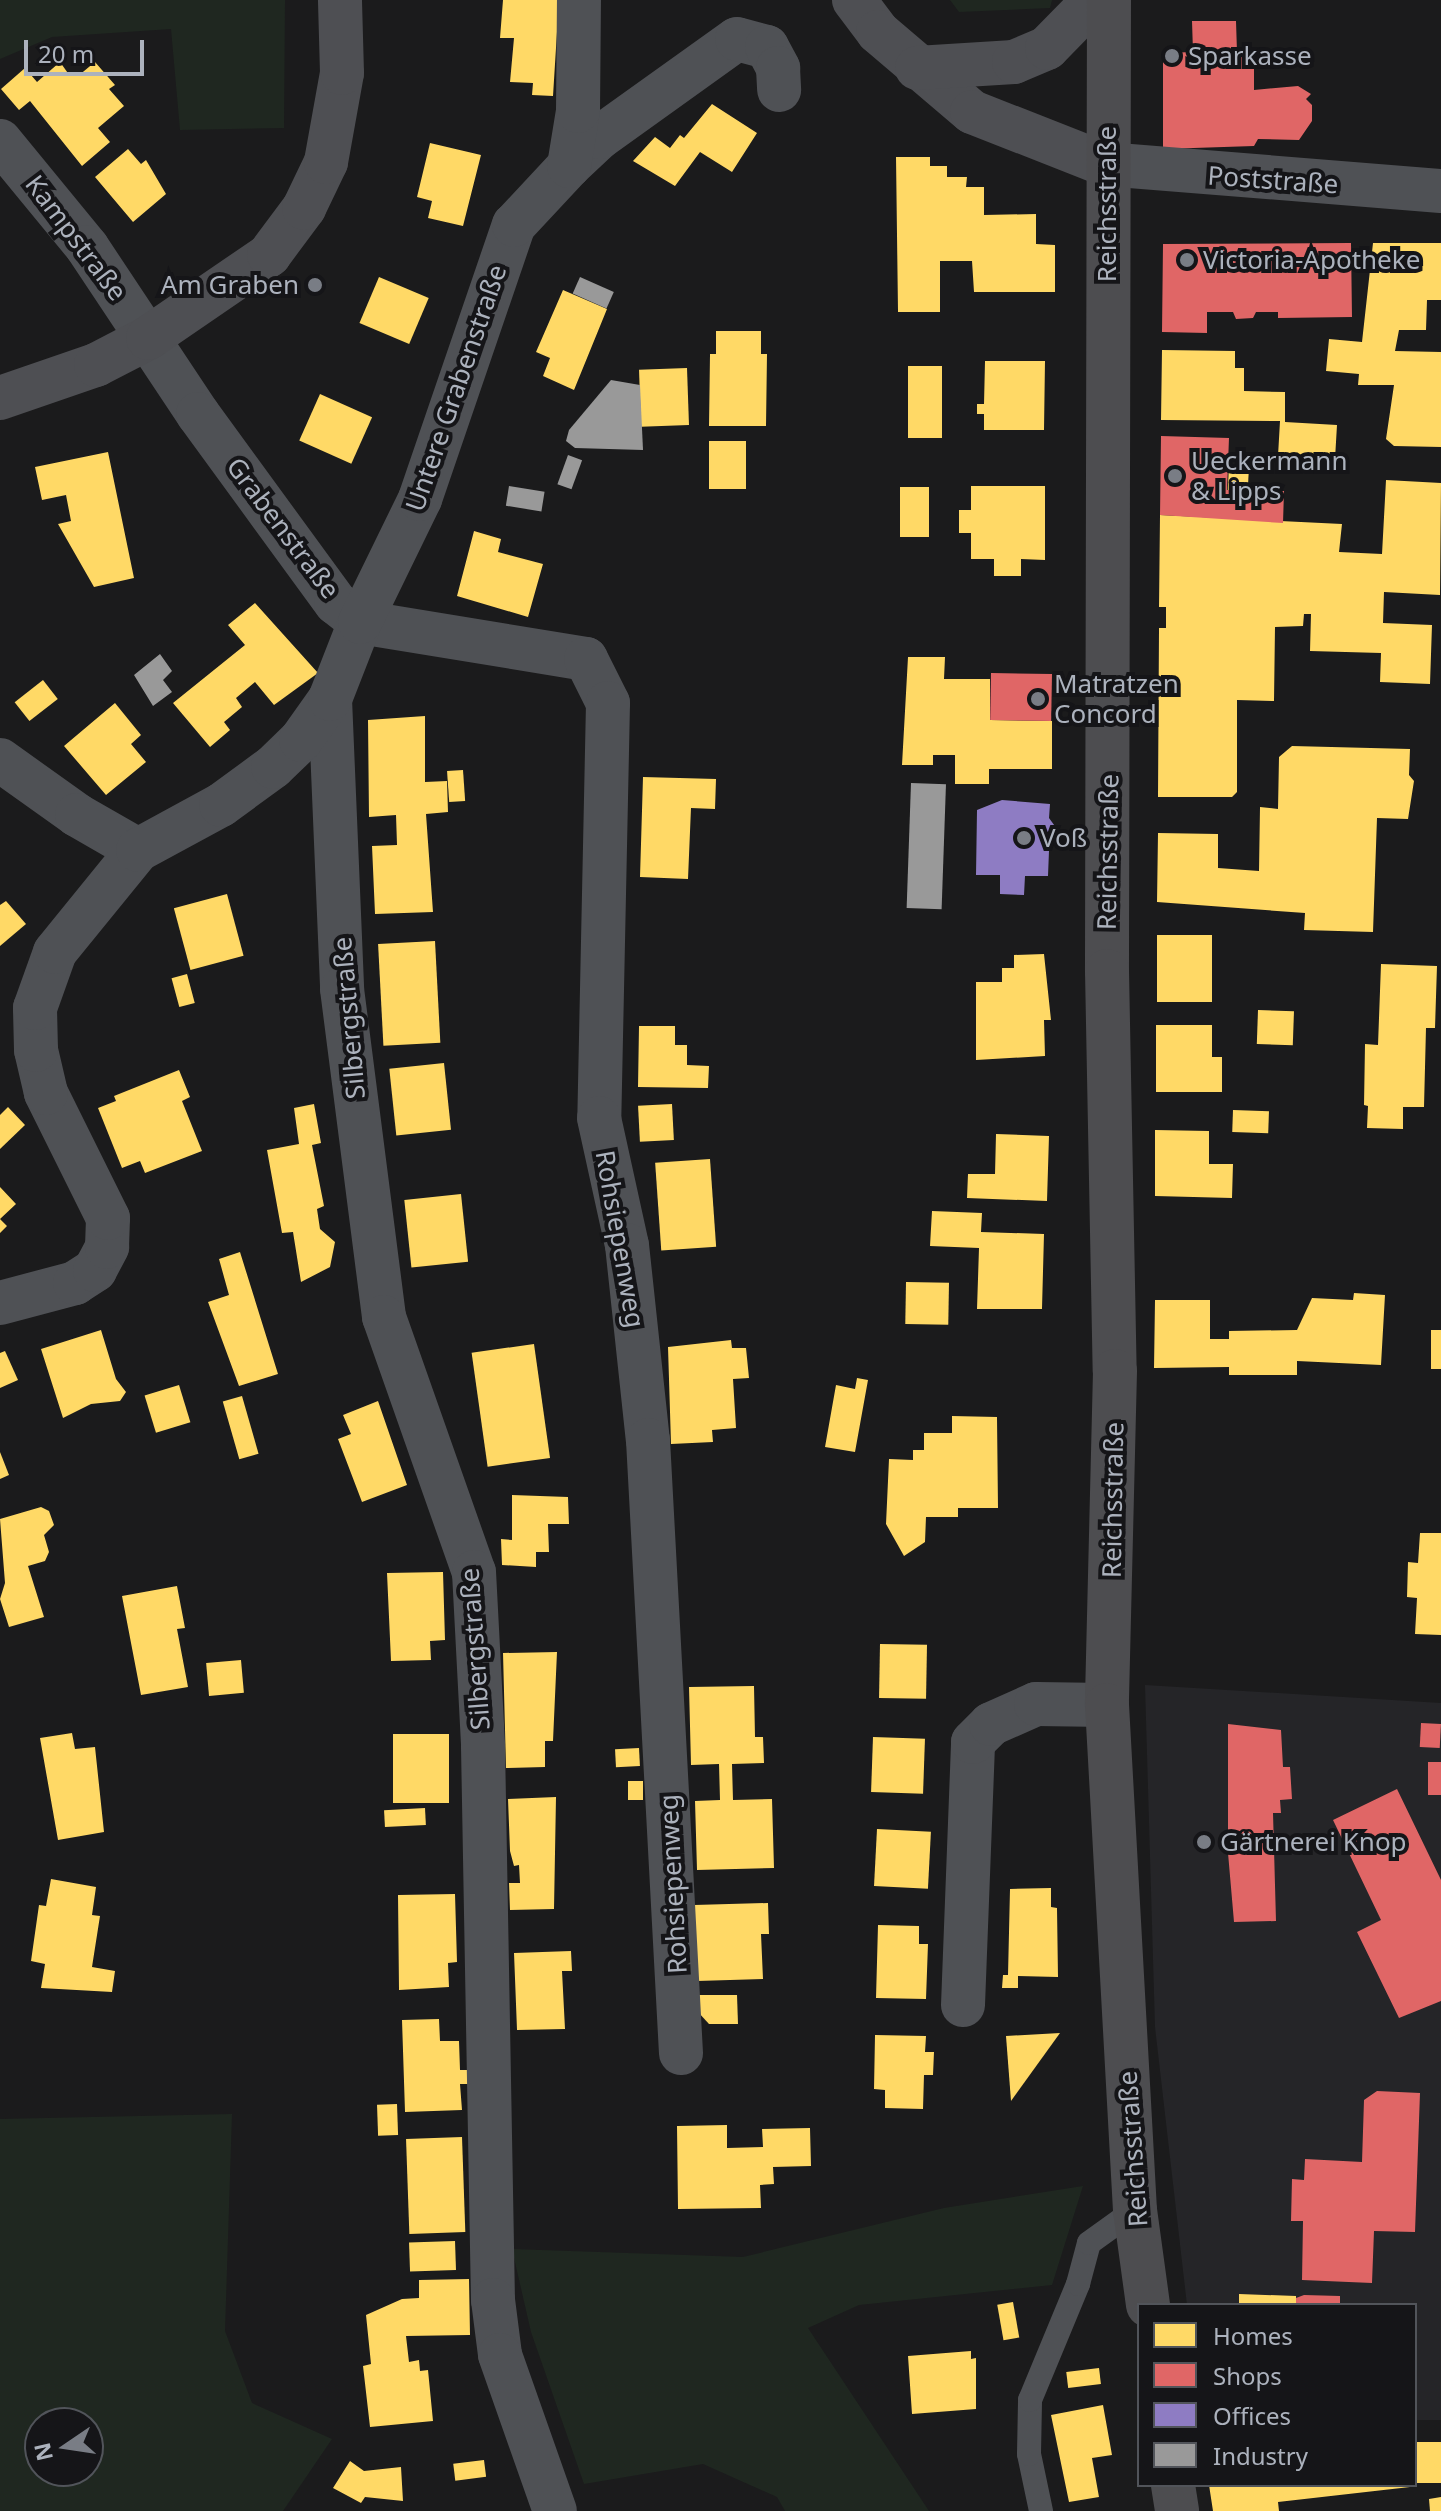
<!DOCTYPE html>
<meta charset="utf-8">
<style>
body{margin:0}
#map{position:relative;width:1441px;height:2511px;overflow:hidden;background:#1b1b1c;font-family:"Noto Sans",sans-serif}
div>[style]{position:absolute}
.built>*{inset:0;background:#252528}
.green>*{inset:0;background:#1f2720}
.homes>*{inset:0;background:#ffd966;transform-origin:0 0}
.shops>*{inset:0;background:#e06666;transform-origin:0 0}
.offices>*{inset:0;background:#8e7cc3}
.industry>*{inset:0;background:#999;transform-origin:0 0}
.service>*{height:24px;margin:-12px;padding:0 12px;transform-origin:12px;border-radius:12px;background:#4f5155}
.minor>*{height:44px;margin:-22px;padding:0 22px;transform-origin:22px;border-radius:22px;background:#4f5155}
.secondary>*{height:44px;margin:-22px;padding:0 22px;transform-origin:22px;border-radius:22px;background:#4e4f53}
.primary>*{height:44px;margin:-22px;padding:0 22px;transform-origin:22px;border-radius:22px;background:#4d4d50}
.dots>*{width:22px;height:22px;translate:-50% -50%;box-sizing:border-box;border:4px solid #151518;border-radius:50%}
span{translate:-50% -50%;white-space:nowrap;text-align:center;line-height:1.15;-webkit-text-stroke:8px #151518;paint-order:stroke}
.poi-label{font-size:26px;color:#acb2bd}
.left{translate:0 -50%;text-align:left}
.right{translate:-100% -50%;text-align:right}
.street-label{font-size:26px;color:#acb2bd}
.legend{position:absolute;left:1137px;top:2303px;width:280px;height:184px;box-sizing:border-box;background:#151518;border:2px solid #51545a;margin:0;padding:10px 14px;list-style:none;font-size:24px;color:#acb2bd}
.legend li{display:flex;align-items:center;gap:16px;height:40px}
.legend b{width:40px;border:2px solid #51545a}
.north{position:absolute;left:24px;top:2407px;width:80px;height:80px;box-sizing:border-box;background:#151518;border:2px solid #51545a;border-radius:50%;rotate:257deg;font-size:22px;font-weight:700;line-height:32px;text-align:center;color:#acb2bd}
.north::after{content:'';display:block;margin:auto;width:28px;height:36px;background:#797d85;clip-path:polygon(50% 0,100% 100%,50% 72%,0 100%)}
.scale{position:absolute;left:24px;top:40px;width:120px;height:36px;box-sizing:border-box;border:4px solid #acb2bd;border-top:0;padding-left:10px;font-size:24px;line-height:28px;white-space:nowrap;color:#acb2bd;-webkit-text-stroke:6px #151518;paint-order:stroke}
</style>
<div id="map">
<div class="built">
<i style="clip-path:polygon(1145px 1685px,1441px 1703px,1441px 2420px,1415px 2420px,1415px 2305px,1187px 2305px,1155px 2027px)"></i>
</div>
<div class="green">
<i style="clip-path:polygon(0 0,285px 0,284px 128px,180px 130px,171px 29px,52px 37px,0 59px)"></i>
<i style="clip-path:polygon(950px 0,1052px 0,1050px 8px,959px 12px)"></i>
<i style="clip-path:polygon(evenodd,232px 2114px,225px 2331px,252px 2403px,332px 2439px,283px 2511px,0 2511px,0 2119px,232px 2114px,88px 2423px,88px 2471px,40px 2471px,40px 2423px,88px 2423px)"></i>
<i style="clip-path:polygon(1083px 2186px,1052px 2285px,859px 2305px,808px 2328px,929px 2511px,785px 2511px,777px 2497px,703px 2464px,584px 2484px,531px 2332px,512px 2249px,743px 2257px,944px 2208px)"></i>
</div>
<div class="homes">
<i style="clip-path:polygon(503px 0,559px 0,553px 96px,532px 95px,533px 83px,510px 82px,514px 38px,500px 38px)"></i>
<i style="clip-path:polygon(60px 62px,70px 76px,78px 76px,95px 62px,115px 85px,109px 89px,124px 106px,98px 128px,110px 142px,82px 166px,30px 101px,19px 110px,1px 89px,25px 68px,37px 82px)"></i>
<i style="clip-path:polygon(712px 104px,757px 133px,732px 172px,700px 152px,675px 186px,633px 161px,655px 137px,670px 148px,680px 135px,684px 138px)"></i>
<i style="clip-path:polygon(430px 143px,481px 155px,463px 226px,428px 218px,432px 201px,417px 197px)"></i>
<i style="clip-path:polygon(128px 149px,141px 164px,146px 160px,166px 194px,133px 222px,95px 177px)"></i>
<i style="clip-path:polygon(896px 157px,930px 157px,930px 166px,947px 166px,947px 177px,967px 177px,966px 187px,984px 187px,984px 215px,1036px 214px,1036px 244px,1055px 245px,1055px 292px,974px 292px,972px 261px,940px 261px,940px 312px,898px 312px)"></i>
<i style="clip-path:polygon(1373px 243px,1441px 243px,1441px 300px,1427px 300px,1426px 330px,1399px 330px,1395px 351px,1441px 352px,1441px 447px,1394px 446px,1386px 439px,1394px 385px,1358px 385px,1359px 374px,1326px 371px,1329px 339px,1362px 342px)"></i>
<i style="left:379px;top:277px;width:54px;height:50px;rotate:23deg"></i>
<i style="clip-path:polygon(563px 290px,607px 309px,574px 390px,543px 376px,550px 358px,536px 352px)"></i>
<i style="clip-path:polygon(716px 331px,761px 331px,761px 354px,767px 354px,766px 426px,709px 426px,710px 354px,716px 354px)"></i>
<i style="clip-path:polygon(1162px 350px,1235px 351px,1235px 368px,1244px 368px,1244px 391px,1285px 392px,1285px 422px,1337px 425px,1335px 459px,1278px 456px,1280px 421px,1161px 420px)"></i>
<i style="clip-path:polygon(985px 361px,1045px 361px,1044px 430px,984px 430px,984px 414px,977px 414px,977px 404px,984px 404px)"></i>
<i style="left:908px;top:366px;width:34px;height:72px"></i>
<i style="left:687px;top:368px;width:57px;height:48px;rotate:88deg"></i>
<i style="left:320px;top:394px;width:57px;height:51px;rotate:24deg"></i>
<i style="left:709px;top:441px;width:37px;height:48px"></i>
<i style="clip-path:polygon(108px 452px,134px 578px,94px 587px,58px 524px,71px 521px,66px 495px,42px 500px,35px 467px)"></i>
<i style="left:1229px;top:466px;width:20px;height:24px;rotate:3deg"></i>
<i style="clip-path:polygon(1386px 480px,1441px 483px,1440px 595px,1384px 592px,1383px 623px,1432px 625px,1430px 684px,1380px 682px,1381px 653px,1310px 651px,1311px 614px,1304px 614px,1303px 626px,1275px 627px,1274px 701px,1237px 700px,1237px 792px,1232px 797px,1158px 797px,1159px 628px,1166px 628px,1166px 607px,1159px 607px,1160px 515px,1342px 524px,1339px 552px,1382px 554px)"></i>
<i style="clip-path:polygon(971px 486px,1045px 486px,1045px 560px,1021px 559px,1021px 576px,994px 576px,994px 559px,971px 559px,971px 533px,959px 533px,959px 510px,971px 510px)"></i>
<i style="left:900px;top:487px;width:29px;height:50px"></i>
<i style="clip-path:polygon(474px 531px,501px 539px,498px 552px,543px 564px,528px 617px,457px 596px)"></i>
<i style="clip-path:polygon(255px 603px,318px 673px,274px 705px,255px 682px,236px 698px,242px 707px,224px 722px,230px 730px,210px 747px,173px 703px,245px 645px,228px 625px)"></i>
<i style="clip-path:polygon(908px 657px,945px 657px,944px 679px,990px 679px,990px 720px,1052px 721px,1052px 769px,989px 769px,989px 784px,955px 784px,955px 755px,933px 755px,933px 765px,902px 765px)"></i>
<i style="left:43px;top:680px;width:24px;height:36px;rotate:52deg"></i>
<i style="clip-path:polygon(115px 703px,141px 735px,131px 744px,146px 762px,106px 795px,64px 746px)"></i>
<i style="clip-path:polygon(425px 716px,425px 782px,447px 781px,448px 812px,426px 814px,433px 912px,375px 914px,372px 846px,397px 845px,396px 815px,369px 817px,368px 720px)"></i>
<i style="clip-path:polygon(1292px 746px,1410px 749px,1409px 775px,1414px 781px,1408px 819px,1377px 818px,1373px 932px,1304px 930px,1305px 913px,1157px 902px,1158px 833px,1218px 834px,1218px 868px,1259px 871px,1260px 807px,1278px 809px,1279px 757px)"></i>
<i style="left:463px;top:770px;width:31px;height:16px;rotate:86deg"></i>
<i style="clip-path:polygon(643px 777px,716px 779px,715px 809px,691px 808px,688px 879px,640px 877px)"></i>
<i style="left:227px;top:894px;width:64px;height:55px;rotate:75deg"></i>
<i style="clip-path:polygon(6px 901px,26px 924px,0 946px,0 905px)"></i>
<i style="left:1157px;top:935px;width:55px;height:67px"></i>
<i style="left:435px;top:941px;width:102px;height:57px;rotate:87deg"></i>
<i style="clip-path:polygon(1044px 954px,1051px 1020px,1044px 1020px,1045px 1056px,976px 1060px,976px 982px,1002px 982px,1002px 968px,1014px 968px,1014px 955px)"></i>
<i style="clip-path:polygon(1381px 964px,1437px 966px,1435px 1028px,1426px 1028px,1424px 1107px,1403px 1107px,1403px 1129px,1367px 1128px,1368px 1106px,1364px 1105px,1365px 1044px,1378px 1045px)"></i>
<i style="left:187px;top:974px;width:30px;height:16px;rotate:75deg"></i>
<i style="left:1258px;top:1010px;width:36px;height:34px;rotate:2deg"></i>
<i style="clip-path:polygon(1156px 1025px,1212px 1025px,1212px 1057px,1222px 1057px,1222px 1092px,1156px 1092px)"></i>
<i style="clip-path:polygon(639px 1026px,675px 1026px,675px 1045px,687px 1045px,687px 1065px,709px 1066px,708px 1088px,638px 1087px)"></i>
<i style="left:444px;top:1063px;width:67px;height:55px;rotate:84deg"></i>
<i style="clip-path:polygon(179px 1070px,190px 1097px,182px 1101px,202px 1151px,145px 1173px,140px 1161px,122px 1168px,98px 1108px,116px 1101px,114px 1096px)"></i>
<i style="clip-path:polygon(314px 1104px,321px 1143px,312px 1145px,324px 1206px,317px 1209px,320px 1229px,335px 1242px,330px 1267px,301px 1282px,293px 1232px,282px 1233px,267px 1150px,299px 1144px,294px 1108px)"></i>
<i style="left:672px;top:1104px;width:36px;height:34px;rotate:87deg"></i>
<i style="clip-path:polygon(8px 1107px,25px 1125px,0 1149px,0 1115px)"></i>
<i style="left:1233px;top:1110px;width:36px;height:22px;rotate:2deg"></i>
<i style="clip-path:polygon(1155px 1130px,1209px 1131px,1209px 1164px,1233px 1164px,1232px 1198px,1155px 1196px)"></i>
<i style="clip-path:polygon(996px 1134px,1049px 1136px,1047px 1201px,967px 1198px,968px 1174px,995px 1174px)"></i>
<i style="left:710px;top:1159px;width:88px;height:55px;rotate:86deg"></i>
<i style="clip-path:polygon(0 1187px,16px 1204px,0 1219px,7px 1226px,0 1233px)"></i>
<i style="left:461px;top:1194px;width:68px;height:57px;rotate:84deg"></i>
<i style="clip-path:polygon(932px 1211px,982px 1213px,981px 1232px,1044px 1234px,1042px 1309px,977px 1309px,979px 1248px,930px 1246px)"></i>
<i style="clip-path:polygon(240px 1252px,278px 1374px,239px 1386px,208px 1302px,229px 1295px,219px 1259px)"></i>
<i style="left:906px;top:1282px;width:43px;height:42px;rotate:1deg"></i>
<i style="clip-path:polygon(1354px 1293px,1385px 1295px,1381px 1365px,1297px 1361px,1297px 1375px,1229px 1375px,1229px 1367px,1154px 1368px,1155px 1300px,1210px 1300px,1210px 1339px,1229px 1339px,1229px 1331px,1297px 1330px,1312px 1298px,1353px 1300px)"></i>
<i style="clip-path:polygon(101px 1330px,116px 1379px,126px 1392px,120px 1401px,91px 1404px,63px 1418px,41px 1349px)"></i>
<i style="left:1431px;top:1330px;width:10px;height:39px"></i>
<i style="clip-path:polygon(731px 1340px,732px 1348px,746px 1348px,749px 1378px,733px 1379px,736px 1428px,712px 1430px,713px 1442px,671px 1444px,668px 1347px)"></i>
<i style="left:534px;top:1344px;width:115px;height:63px;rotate:82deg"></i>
<i style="clip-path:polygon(5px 1351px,18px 1380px,0 1388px,0 1353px)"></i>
<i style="clip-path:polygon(857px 1378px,868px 1380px,855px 1452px,825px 1447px,836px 1385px,855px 1389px)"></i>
<i style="left:179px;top:1385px;width:39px;height:36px;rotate:73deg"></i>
<i style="left:242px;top:1396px;width:60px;height:20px;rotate:74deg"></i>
<i style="clip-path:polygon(378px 1401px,407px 1485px,362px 1502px,338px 1439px,351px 1434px,343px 1415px)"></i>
<i style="clip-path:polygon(952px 1416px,997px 1417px,998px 1508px,958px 1508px,958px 1517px,926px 1517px,925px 1542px,904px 1556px,886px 1524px,889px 1459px,913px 1460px,913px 1450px,924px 1450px,924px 1433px,952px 1433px)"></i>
<i style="clip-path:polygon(0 1452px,9px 1475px,0 1479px)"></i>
<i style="clip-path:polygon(512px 1495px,568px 1497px,569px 1524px,548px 1524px,549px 1552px,536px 1552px,536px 1567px,502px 1565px,501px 1539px,512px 1540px)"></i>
<i style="clip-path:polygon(41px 1507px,49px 1511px,54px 1525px,44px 1535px,49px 1552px,45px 1561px,28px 1566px,44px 1617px,9px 1627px,0 1599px,5px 1583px,0 1519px)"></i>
<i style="clip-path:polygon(1420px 1533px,1441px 1533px,1441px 1635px,1415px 1634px,1417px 1598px,1407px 1597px,1408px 1562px,1418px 1563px)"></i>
<i style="clip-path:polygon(443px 1572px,445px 1640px,430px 1641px,431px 1660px,391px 1661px,387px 1573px)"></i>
<i style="clip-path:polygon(177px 1586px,185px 1628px,177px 1629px,188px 1687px,141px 1695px,122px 1596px)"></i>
<i style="left:880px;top:1644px;width:47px;height:54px;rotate:1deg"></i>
<i style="clip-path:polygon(557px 1652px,553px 1741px,545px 1741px,545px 1767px,506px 1768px,503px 1653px)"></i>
<i style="left:241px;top:1660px;width:33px;height:35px;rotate:85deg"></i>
<i style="clip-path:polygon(754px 1686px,755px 1737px,763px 1737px,764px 1763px,732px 1764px,733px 1800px,772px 1799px,774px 1868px,697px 1870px,695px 1801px,720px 1800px,719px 1764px,691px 1765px,689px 1687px)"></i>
<i style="clip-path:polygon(72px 1733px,75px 1749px,95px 1747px,104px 1832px,58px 1840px,40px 1738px)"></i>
<i style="left:393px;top:1734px;width:56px;height:69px"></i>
<i style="left:873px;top:1737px;width:52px;height:55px;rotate:2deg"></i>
<i style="left:639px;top:1748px;width:18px;height:24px;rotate:87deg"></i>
<i style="left:628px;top:1781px;width:15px;height:19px"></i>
<i style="clip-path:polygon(556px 1797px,554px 1909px,510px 1910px,509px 1883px,520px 1883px,519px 1865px,514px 1866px,510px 1851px,508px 1799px)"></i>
<i style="left:425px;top:1808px;width:17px;height:41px;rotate:87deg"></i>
<i style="left:877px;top:1829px;width:54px;height:57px;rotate:3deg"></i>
<i style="clip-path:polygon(51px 1879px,96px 1887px,92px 1915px,100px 1916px,92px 1967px,115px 1971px,112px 1992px,41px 1988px,45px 1964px,31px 1961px,39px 1905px,46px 1906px)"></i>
<i style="clip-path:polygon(1051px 1888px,1051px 1907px,1057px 1908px,1058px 1977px,1018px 1976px,1018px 1988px,1002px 1988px,1003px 1975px,1008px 1975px,1010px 1889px)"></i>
<i style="clip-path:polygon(455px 1894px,457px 1962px,448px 1963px,449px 1987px,399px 1990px,398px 1895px)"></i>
<i style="clip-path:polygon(768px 1903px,769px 1934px,761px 1934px,763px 1979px,697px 1981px,694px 1905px)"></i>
<i style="clip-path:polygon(878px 1925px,919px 1926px,919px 1944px,928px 1944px,926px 1999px,876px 1998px)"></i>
<i style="clip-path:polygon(571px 1951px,572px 1971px,562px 1971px,565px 2029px,517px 2030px,514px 1953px)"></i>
<i style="clip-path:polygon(697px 1995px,737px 1995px,738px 2024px,709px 2024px,698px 2012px)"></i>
<i style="clip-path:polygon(439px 2019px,440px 2041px,459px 2041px,460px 2070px,469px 2070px,469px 2084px,460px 2084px,462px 2110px,405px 2112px,402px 2020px)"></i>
<i style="clip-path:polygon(1060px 2033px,1011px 2101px,1006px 2036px)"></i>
<i style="clip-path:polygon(875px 2035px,926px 2036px,925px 2052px,934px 2052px,933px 2075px,924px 2075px,923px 2109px,885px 2108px,885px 2090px,874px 2089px)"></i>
<i style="left:397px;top:2104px;width:31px;height:20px;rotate:88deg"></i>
<i style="clip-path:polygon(727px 2125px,727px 2148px,763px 2147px,762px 2129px,810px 2128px,811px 2166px,773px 2167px,774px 2184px,760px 2185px,761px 2208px,678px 2209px,677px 2126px)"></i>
<i style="left:462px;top:2137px;width:95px;height:56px;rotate:88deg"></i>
<i style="left:455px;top:2241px;width:29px;height:46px;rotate:88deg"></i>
<i style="clip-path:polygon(469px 2279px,470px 2335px,406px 2336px,409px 2362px,419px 2360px,420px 2371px,428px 2370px,433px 2421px,370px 2427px,363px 2366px,371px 2364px,366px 2315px,402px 2299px,419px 2298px,419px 2280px)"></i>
<i style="clip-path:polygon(1239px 2294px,1296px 2296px,1296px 2305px,1239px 2305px)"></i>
<i style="left:1013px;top:2302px;width:36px;height:16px;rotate:80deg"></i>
<i style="clip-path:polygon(971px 2351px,971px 2359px,976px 2358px,976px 2409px,912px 2414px,908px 2356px)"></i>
<i style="left:1099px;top:2368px;width:16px;height:33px;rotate:83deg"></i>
<i style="clip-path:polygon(1103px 2405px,1112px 2455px,1092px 2458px,1099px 2497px,1069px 2502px,1051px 2415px)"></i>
<i style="left:1441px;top:2442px;width:41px;height:26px;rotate:90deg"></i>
<i style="left:484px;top:2460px;width:17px;height:31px;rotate:83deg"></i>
<i style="clip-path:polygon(350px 2461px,364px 2471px,401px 2467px,403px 2501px,365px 2497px,361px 2503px,333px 2488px)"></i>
<i style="clip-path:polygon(1209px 2485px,1410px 2485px,1410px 2487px,1278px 2502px,1279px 2511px,1213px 2511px)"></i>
<i style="clip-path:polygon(1441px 2497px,1441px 2511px,1430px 2511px,1429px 2499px)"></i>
</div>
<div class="shops">
<i style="clip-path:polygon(1192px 21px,1236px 21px,1237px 52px,1254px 52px,1254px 90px,1298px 86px,1311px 94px,1306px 99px,1312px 105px,1312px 121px,1299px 140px,1258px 139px,1254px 146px,1163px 149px,1163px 53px,1193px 52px)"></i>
<i style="clip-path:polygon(1351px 243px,1352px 317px,1278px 318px,1278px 312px,1256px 312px,1253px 318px,1236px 319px,1233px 312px,1207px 312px,1207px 333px,1162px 332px,1163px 244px)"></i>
<i style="clip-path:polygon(1161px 436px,1229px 438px,1227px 490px,1284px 491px,1283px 523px,1160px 515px)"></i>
<i style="left:991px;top:673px;width:61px;height:47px;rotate:1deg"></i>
<i style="left:1421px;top:1723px;width:20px;height:24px;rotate:3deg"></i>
<i style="clip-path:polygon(1228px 1724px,1281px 1730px,1283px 1767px,1290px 1767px,1292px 1799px,1280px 1800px,1281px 1813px,1273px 1813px,1276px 1921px,1234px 1922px,1228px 1853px)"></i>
<i style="left:1428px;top:1762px;width:13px;height:33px"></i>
<i style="clip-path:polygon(1397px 1789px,1441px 1880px,1441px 2001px,1399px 2018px,1357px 1932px,1381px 1920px,1333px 1820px)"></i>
<i style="clip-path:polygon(1377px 2091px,1420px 2093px,1415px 2232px,1374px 2231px,1372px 2283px,1302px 2280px,1303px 2221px,1291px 2221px,1292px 2179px,1304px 2180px,1305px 2159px,1362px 2162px,1364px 2100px)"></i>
<i style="clip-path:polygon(1304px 2295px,1340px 2296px,1340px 2305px,1296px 2305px,1296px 2298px)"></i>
</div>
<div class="offices">
<i style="clip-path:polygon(1002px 800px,1050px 804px,1049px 818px,1057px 829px,1049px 851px,1048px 876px,1025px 876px,1024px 895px,1000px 894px,1000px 875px,976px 875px,977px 810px)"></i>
</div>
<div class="industry">
<i style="left:580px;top:277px;width:37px;height:18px;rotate:24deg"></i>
<i style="clip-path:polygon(611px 380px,640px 385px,643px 450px,575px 448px,566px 441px,569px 430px)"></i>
<i style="left:568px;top:455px;width:15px;height:31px;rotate:20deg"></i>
<i style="left:509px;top:486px;width:36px;height:20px;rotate:9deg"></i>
<i style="clip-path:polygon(160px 654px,172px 671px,163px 680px,172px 692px,153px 706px,134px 675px)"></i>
<i style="left:911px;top:783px;width:35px;height:125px;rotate:2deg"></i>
</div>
<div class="service">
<i style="left:1041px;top:2511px;width:58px;rotate:-101.9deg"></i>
<i style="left:1029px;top:2454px;width:54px;rotate:-88.9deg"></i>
<i style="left:1030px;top:2400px;width:126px;rotate:-67.5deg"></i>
<i style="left:1078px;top:2284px;width:42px;rotate:-75deg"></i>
<i style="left:1089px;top:2243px;width:57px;rotate:-35.7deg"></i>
</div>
<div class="minor">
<i style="left:0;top:141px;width:137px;rotate:50.6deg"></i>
<i style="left:87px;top:247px;width:201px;rotate:56.4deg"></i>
<i style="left:198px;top:414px;width:234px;rotate:53.9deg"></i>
<i style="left:336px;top:603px;width:31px;rotate:38deg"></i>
<i style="left:360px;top:622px;width:229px;rotate:9.3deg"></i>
<i style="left:586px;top:659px;width:49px;rotate:63.4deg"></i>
<i style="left:608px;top:703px;width:415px;rotate:91.2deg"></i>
<i style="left:599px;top:1118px;width:130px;rotate:77.6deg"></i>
<i style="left:627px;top:1245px;width:196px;rotate:83.9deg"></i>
<i style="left:648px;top:1440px;width:614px;rotate:86.92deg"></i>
<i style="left:1105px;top:164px;width:337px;rotate:4.6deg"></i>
<i style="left:569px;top:166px;width:42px;rotate:-43.1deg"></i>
<i style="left:600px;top:137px;width:168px;rotate:-35.6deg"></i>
<i style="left:737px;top:39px;width:31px;rotate:15deg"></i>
<i style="left:767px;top:47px;width:24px;rotate:62deg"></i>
<i style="left:778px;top:68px;width:22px;rotate:87deg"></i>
<i style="left:330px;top:699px;width:290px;rotate:87.6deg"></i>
<i style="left:342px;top:989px;width:331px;rotate:82.7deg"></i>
<i style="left:384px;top:1317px;width:270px;rotate:70.6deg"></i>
<i style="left:474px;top:1572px;width:174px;rotate:87deg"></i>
<i style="left:483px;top:1746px;width:554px;rotate:88.97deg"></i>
<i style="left:493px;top:2300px;width:55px;rotate:82.7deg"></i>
<i style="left:500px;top:2355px;width:165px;rotate:70.6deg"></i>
<i style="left:0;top:760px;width:95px;rotate:35.5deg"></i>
<i style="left:77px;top:815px;width:70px;rotate:29.8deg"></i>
<i style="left:0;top:1303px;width:78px;rotate:-14.9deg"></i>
<i style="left:75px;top:1283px;width:24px;rotate:-33deg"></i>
<i style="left:95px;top:1270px;width:26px;rotate:-62deg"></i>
<i style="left:107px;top:1247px;width:29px;rotate:-88deg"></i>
<i style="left:108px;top:1218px;width:140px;rotate:-116.4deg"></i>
<i style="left:46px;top:1093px;width:44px;rotate:-103.1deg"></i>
<i style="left:36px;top:1050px;width:42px;rotate:-91.4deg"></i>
<i style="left:35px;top:1008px;width:59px;rotate:-70.3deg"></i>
<i style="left:55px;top:952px;width:132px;rotate:-50.9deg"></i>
<i style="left:138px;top:850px;width:94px;rotate:-28.5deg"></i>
<i style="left:221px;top:805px;width:64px;rotate:-36.2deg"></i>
<i style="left:273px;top:767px;width:39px;rotate:-44deg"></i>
<i style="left:301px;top:740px;width:50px;rotate:-54.7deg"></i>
<i style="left:330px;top:699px;width:83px;rotate:-68.7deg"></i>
<i style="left:360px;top:622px;width:137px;rotate:-64deg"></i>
<i style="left:420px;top:499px;width:290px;rotate:-71.1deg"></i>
<i style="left:514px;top:225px;width:81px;rotate:-47deg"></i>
<i style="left:569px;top:166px;width:56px;rotate:-80.7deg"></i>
<i style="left:578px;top:111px;width:111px;rotate:-89.5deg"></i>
<i style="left:963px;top:2005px;width:263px;rotate:-87.8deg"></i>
<i style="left:973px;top:1742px;width:25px;rotate:-45deg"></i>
<i style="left:991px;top:1724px;width:49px;rotate:-24deg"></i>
<i style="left:1036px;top:1704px;width:71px;rotate:0.8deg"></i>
</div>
<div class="secondary">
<i style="left:854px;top:0;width:40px;rotate:53deg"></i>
<i style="left:878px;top:32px;width:123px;rotate:40.4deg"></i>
<i style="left:972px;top:112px;width:143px;rotate:21.4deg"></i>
<i style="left:917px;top:68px;width:97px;rotate:-3.5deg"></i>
<i style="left:1014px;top:62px;width:36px;rotate:-23deg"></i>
<i style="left:1047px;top:48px;width:67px;rotate:-45.6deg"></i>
<i style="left:0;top:398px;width:102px;rotate:-19deg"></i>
<i style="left:96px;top:365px;width:59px;rotate:-27.4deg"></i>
<i style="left:148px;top:338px;width:147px;rotate:-34.4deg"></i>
<i style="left:269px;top:255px;width:59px;rotate:-53.3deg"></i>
<i style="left:304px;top:208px;width:51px;rotate:-64.4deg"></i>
<i style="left:326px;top:162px;width:90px;rotate:-79.8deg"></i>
<i style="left:342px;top:73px;width:73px;rotate:-91.6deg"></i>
</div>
<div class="primary">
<i style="left:1109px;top:0;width:971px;rotate:90.12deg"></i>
<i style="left:1107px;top:971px;width:400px;rotate:88.9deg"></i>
<i style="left:1115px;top:1371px;width:334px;rotate:91.4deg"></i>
<i style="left:1107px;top:1705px;width:506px;rotate:86.83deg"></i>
<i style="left:1135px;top:2210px;width:96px;rotate:82.2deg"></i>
<i style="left:1173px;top:2485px;width:26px;rotate:81deg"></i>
</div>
<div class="dots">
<i style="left:1172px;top:56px;background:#797d85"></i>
<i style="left:1187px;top:260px;background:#797d85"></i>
<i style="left:315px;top:285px;background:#797d85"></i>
<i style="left:1175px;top:476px;background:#797d85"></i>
<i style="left:1038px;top:699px;background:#797d85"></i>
<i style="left:1024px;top:838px;background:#797d85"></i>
<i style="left:1204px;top:1842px;background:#797d85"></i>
</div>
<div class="poi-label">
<span class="left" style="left:1188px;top:56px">Sparkasse</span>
<span class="left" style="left:1203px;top:260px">Victoria-Apotheke</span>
<span class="right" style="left:299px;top:285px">Am Graben</span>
<span class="left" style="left:1191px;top:476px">Ueckermann<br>&amp; Lipps</span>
<span class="left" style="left:1054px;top:699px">Matratzen<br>Concord</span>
<span class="left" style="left:1040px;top:838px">Voß</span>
<span class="left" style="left:1220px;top:1842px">Gärtnerei Knop</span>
</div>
<div class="street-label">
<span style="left:1273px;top:180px;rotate:4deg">Poststraße</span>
<span style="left:1107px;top:204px;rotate:-90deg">Reichsstraße</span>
<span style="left:76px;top:238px;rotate:53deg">Kampstraße</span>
<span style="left:456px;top:388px;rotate:-71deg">Untere Grabenstraße</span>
<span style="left:283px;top:528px;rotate:53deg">Grabenstraße</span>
<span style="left:1108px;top:852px;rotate:-89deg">Reichsstraße</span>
<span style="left:349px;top:1018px;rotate:-95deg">Silbergstraße</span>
<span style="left:620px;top:1239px;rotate:80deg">Rohsiepenweg</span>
<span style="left:1113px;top:1500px;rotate:-89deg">Reichsstraße</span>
<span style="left:475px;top:1649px;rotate:-94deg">Silbergstraße</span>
<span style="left:673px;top:1884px;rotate:-93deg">Rohsiepenweg</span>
<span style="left:1133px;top:2149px;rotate:-94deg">Reichsstraße</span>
</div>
<ul class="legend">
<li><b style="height:22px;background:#ffd966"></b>Homes</li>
<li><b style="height:22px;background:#e06666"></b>Shops</li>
<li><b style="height:22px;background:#8e7cc3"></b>Offices</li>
<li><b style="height:22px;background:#999"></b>Industry</li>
</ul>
<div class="north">N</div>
<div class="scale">20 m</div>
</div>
